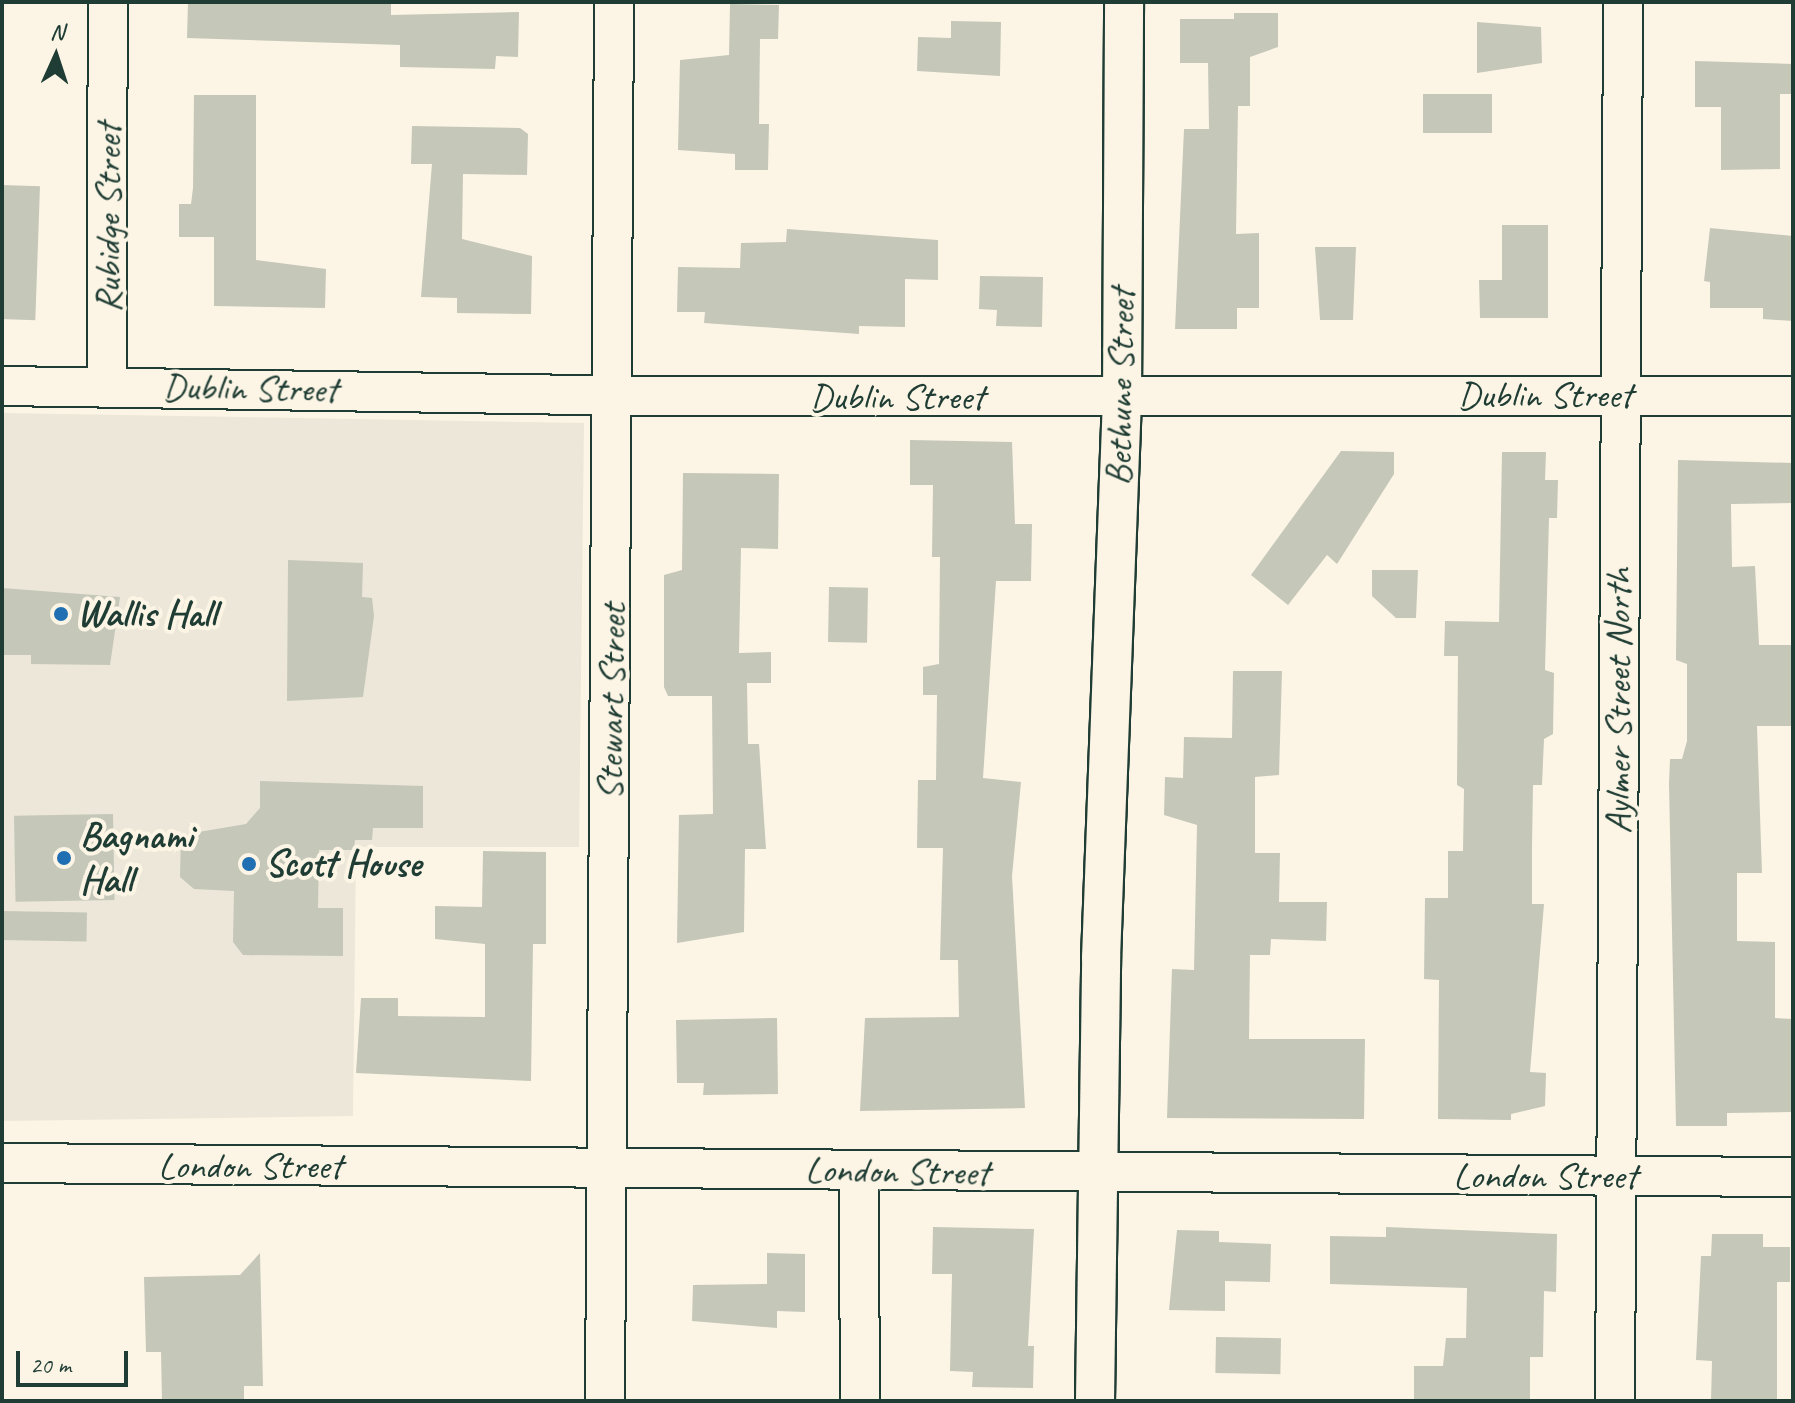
<!DOCTYPE html>
<style>
body{margin:0}
#map{position:relative;width:1795px;height:1403px;overflow:hidden;background:#fcf5e5;font-family:Caveat,sans-serif}
div>[style]{position:absolute}
.built>*{inset:0;background:#ece7d8}
.building>*{inset:0;background:#c5c7b9;transform-origin:0 0}
.roads{filter:drop-shadow(2px 0 #1f3d34) drop-shadow(-2px 0 #1f3d34) drop-shadow(0 2px #1f3d34) drop-shadow(0 -2px #1f3d34)}
.minor>*{height:38px;margin:-19px;padding:0 19px;transform-origin:19px;border-radius:19px;background:#fcf5e5}
.dots>*{width:22px;height:22px;translate:-50% -50%;box-sizing:border-box;border:4px solid #fcf5e5;border-radius:50%}
span{translate:-50% -50%;white-space:nowrap;text-align:center;line-height:1.15;-webkit-text-stroke:8px #fcf5e5;paint-order:stroke}
.street-label{font-size:38px;color:#1f3d34}
.poi-label{font-size:38px;color:#1f3d34;font-weight:700}
.left{translate:0 -50%;text-align:left}
.frame{position:absolute;inset:0;border:4px solid #1f3d34;pointer-events:none}
.north{position:absolute;left:16px;top:16px;width:80px;height:80px;-webkit-text-stroke:6px #fcf5e5;paint-order:stroke;rotate:3deg;font-size:22px;font-weight:700;line-height:32px;text-align:center;color:#1f3d34}
.north::after{content:'';display:block;margin:auto;width:28px;height:36px;background:#1f3d34;clip-path:polygon(50% 0,100% 100%,50% 72%,0 100%)}
.scale{position:absolute;left:16px;top:1351px;width:112px;height:36px;box-sizing:border-box;border:4px solid #1f3d34;border-top:0;padding-left:10px;font-size:24px;line-height:28px;white-space:nowrap;color:#1f3d34;-webkit-text-stroke:6px #fcf5e5;paint-order:stroke}
</style>
<div id="map">
<div class="built">
<i style="clip-path:polygon(2px 413px,584px 423px,579px 847px,356px 847px,353px 1116px,2px 1121px)"></i>
</div>
<div class="building">
<i style="clip-path:polygon(188px 2px,391px 2px,391px 15px,519px 12px,518px 57px,496px 56px,495px 69px,400px 67px,400px 45px,187px 38px)"></i>
<i style="clip-path:polygon(730px 4px,779px 5px,778px 39px,760px 39px,759px 124px,769px 124px,768px 170px,735px 170px,735px 154px,678px 150px,680px 60px,729px 55px)"></i>
<i style="clip-path:polygon(1234px 13px,1278px 13px,1278px 47px,1250px 57px,1250px 106px,1238px 106px,1236px 234px,1259px 233px,1259px 308px,1237px 308px,1237px 329px,1175px 329px,1184px 129px,1209px 129px,1208px 63px,1180px 63px,1180px 19px,1234px 19px)"></i>
<i style="clip-path:polygon(951px 21px,1001px 22px,1000px 76px,917px 71px,918px 37px,951px 38px)"></i>
<i style="clip-path:polygon(1477px 22px,1541px 27px,1542px 63px,1477px 73px)"></i>
<i style="clip-path:polygon(1695px 61px,1793px 64px,1793px 94px,1780px 94px,1780px 169px,1721px 170px,1721px 107px,1695px 107px)"></i>
<i style="left:1423px;top:94px;width:69px;height:39px"></i>
<i style="clip-path:polygon(194px 95px,256px 95px,256px 260px,326px 269px,325px 308px,214px 306px,214px 237px,179px 237px,179px 204px,191px 204px,193px 188px)"></i>
<i style="clip-path:polygon(412px 126px,520px 128px,528px 134px,527px 175px,463px 174px,462px 239px,532px 256px,531px 314px,457px 313px,457px 298px,421px 297px,432px 164px,411px 164px)"></i>
<i style="left:2px;top:185px;width:38px;height:134px;rotate:2deg"></i>
<i style="clip-path:polygon(1502px 225px,1548px 225px,1548px 318px,1480px 318px,1479px 280px,1502px 280px)"></i>
<i style="clip-path:polygon(1710px 228px,1793px 236px,1793px 321px,1763px 319px,1763px 308px,1710px 308px,1710px 282px,1704px 281px)"></i>
<i style="clip-path:polygon(787px 229px,938px 240px,938px 280px,905px 279px,905px 327px,859px 326px,859px 334px,704px 323px,705px 312px,677px 312px,678px 267px,740px 268px,741px 243px,786px 242px)"></i>
<i style="clip-path:polygon(1315px 247px,1356px 247px,1353px 320px,1320px 320px)"></i>
<i style="clip-path:polygon(980px 276px,1043px 277px,1042px 327px,996px 326px,997px 310px,979px 309px)"></i>
<i style="clip-path:polygon(910px 440px,1012px 442px,1015px 524px,1032px 524px,1031px 581px,996px 581px,983px 778px,1021px 782px,1012px 876px,1025px 1108px,860px 1111px,865px 1018px,959px 1017px,958px 960px,940px 960px,943px 848px,917px 848px,918px 780px,936px 780px,937px 695px,923px 695px,923px 667px,939px 664px,940px 557px,932px 557px,933px 485px,910px 485px)"></i>
<i style="clip-path:polygon(1341px 451px,1394px 452px,1394px 474px,1337px 564px,1327px 555px,1288px 605px,1251px 575px)"></i>
<i style="clip-path:polygon(1502px 452px,1546px 452px,1545px 480px,1558px 480px,1557px 518px,1549px 518px,1545px 670px,1554px 673px,1553px 734px,1544px 739px,1542px 785px,1533px 785px,1532px 846px,1532px 904px,1544px 904px,1530px 1072px,1546px 1073px,1545px 1106px,1511px 1114px,1511px 1120px,1438px 1119px,1439px 980px,1424px 979px,1425px 898px,1448px 898px,1448px 851px,1463px 851px,1464px 789px,1457px 785px,1458px 656px,1444px 656px,1445px 621px,1499px 622px)"></i>
<i style="clip-path:polygon(1678px 460px,1793px 463px,1793px 503px,1731px 504px,1732px 567px,1755px 566px,1759px 645px,1793px 645px,1793px 726px,1757px 726px,1762px 873px,1737px 873px,1737px 941px,1775px 942px,1775px 1018px,1793px 1019px,1793px 1112px,1727px 1113px,1727px 1126px,1676px 1126px,1669px 784px,1670px 759px,1682px 759px,1687px 741px,1687px 664px,1676px 660px)"></i>
<i style="clip-path:polygon(683px 473px,779px 474px,778px 549px,741px 548px,739px 653px,771px 652px,771px 683px,747px 683px,748px 744px,759px 744px,766px 849px,745px 849px,744px 932px,677px 943px,679px 815px,713px 814px,712px 696px,668px 696px,664px 687px,664px 575px,682px 570px)"></i>
<i style="clip-path:polygon(288px 560px,363px 563px,362px 597px,372px 598px,374px 616px,363px 697px,287px 701px)"></i>
<i style="clip-path:polygon(1372px 570px,1418px 570px,1416px 618px,1396px 618px,1372px 596px)"></i>
<i style="left:829px;top:587px;width:39px;height:55px;rotate:1deg"></i>
<i style="clip-path:polygon(2px 588px,120px 597px,110px 665px,31px 664px,31px 655px,2px 655px)"></i>
<i style="clip-path:polygon(1233px 671px,1282px 671px,1279px 775px,1255px 777px,1255px 853px,1280px 853px,1279px 902px,1327px 902px,1326px 941px,1271px 939px,1270px 955px,1250px 955px,1249px 1039px,1365px 1039px,1364px 1119px,1167px 1118px,1172px 969px,1194px 970px,1197px 825px,1164px 815px,1165px 777px,1183px 778px,1184px 737px,1232px 738px)"></i>
<i style="clip-path:polygon(260px 781px,423px 786px,423px 828px,373px 828px,372px 840px,355px 840px,354px 850px,319px 850px,318px 908px,343px 908px,343px 956px,243px 955px,233px 942px,234px 891px,194px 889px,180px 877px,181px 835px,246px 824px,260px 808px)"></i>
<i style="left:113px;top:814px;width:86px;height:99px;rotate:89deg"></i>
<i style="clip-path:polygon(483px 851px,546px 852px,546px 944px,533px 944px,531px 1081px,356px 1073px,361px 998px,398px 998px,398px 1016px,485px 1017px,485px 944px,435px 939px,435px 906px,482px 907px)"></i>
<i style="left:2px;top:911px;width:85px;height:29px;rotate:1deg"></i>
<i style="clip-path:polygon(777px 1018px,778px 1094px,703px 1095px,704px 1083px,677px 1083px,676px 1020px)"></i>
<i style="clip-path:polygon(933px 1227px,1034px 1229px,1028px 1346px,1034px 1346px,1033px 1388px,972px 1387px,973px 1372px,950px 1371px,952px 1274px,932px 1274px)"></i>
<i style="clip-path:polygon(1386px 1227px,1557px 1234px,1556px 1292px,1544px 1291px,1543px 1357px,1530px 1357px,1530px 1401px,1414px 1401px,1414px 1366px,1443px 1366px,1446px 1338px,1466px 1338px,1467px 1288px,1330px 1284px,1330px 1236px,1386px 1237px)"></i>
<i style="clip-path:polygon(1177px 1230px,1219px 1231px,1219px 1242px,1271px 1244px,1270px 1282px,1225px 1281px,1225px 1311px,1169px 1310px)"></i>
<i style="clip-path:polygon(1712px 1234px,1763px 1234px,1763px 1247px,1790px 1247px,1790px 1282px,1777px 1282px,1777px 1401px,1711px 1401px,1712px 1361px,1696px 1360px,1701px 1256px,1711px 1256px)"></i>
<i style="clip-path:polygon(260px 1253px,263px 1386px,244px 1386px,244px 1401px,162px 1401px,161px 1352px,146px 1352px,144px 1277px,240px 1275px)"></i>
<i style="clip-path:polygon(767px 1253px,805px 1254px,805px 1312px,777px 1311px,777px 1328px,692px 1321px,693px 1285px,767px 1284px)"></i>
<i style="left:1216px;top:1337px;width:65px;height:36px;rotate:1deg"></i>
</div>
<div class="roads">
<div class="minor">
<i style="left:107px;top:385px;width:383px;rotate:-89.9deg"></i>
<i style="left:2px;top:386px;width:643px;rotate:0.89deg"></i>
<i style="left:645px;top:396px;width:1148px"></i>
<i style="left:2px;top:1163px;width:1791px;rotate:0.45deg"></i>
<i style="left:859px;top:1171px;width:230px;rotate:89.8deg"></i>
<i style="left:605px;top:1401px;width:1399px;rotate:-89.63deg"></i>
<i style="left:1095px;top:1401px;width:443px;rotate:-89.2deg"></i>
<i style="left:1101px;top:958px;width:559px;rotate:-87.85deg"></i>
<i style="left:1122px;top:399px;width:397px;rotate:-89.7deg"></i>
<i style="left:1615px;top:1401px;width:1399px;rotate:-89.67deg"></i>
</div>
</div>
<div class="dots">
<i style="left:61px;top:614px;background:#1f6fb2"></i>
<i style="left:64px;top:858px;background:#1f6fb2"></i>
<i style="left:249px;top:864px;background:#1f6fb2"></i>
</div>
<div class="street-label">
<span style="left:108px;top:218px;rotate:-90deg">Rubidge Street</span>
<span style="left:1120px;top:387px;rotate:-89deg">Bethune Street</span>
<span style="left:250px;top:388px;rotate:1deg">Dublin Street</span>
<span style="left:1545px;top:395px">Dublin Street</span>
<span style="left:897px;top:397px">Dublin Street</span>
<span style="left:1618px;top:701px;rotate:-90deg">Aylmer Street North</span>
<span style="left:611px;top:702px;rotate:-89deg">Stewart Street</span>
<span style="left:250px;top:1166px">London Street</span>
<span style="left:897px;top:1171px;rotate:1deg">London Street</span>
<span style="left:1545px;top:1176px">London Street</span>
</div>
<div class="poi-label">
<span class="left" style="left:77px;top:614px">Wallis Hall</span>
<span class="left" style="left:80px;top:858px">Bagnami<br>Hall</span>
<span class="left" style="left:265px;top:864px">Scott House</span>
</div>
<div class="frame"></div>
<div class="north">N</div>
<div class="scale">20 m</div>
</div>
